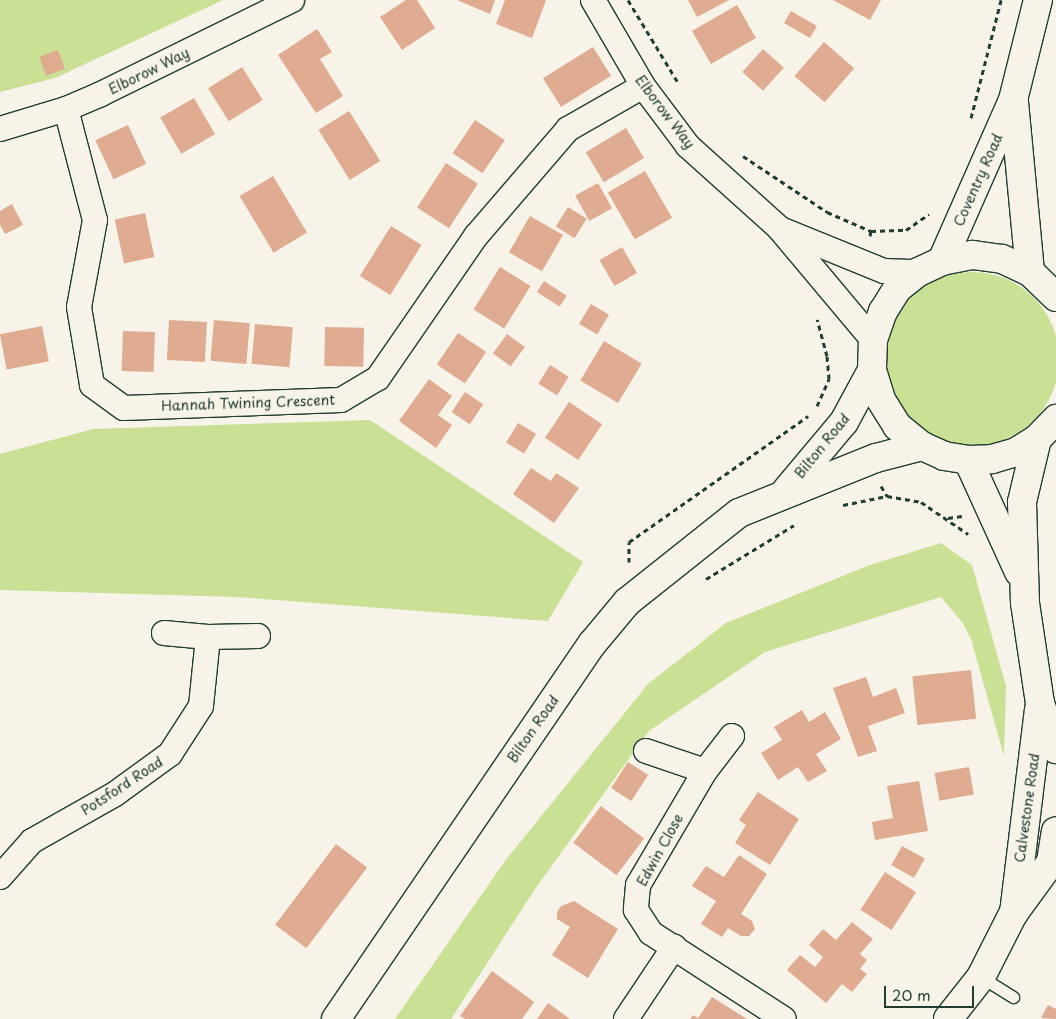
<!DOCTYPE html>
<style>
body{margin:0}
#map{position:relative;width:1056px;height:1019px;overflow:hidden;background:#f7f3e8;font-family:"Playpen Sans",sans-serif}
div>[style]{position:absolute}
.green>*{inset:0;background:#c9e095}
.round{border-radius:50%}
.building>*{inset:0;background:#dfac91;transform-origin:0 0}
.path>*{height:3px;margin-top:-1.5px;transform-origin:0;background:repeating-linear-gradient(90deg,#1f3d34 0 5px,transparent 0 9px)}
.roads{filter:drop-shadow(1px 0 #1f3d34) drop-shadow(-1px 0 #1f3d34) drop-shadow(0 1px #1f3d34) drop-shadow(0 -1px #1f3d34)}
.lane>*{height:11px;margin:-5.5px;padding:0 5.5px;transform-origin:5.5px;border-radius:5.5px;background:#f7f3e8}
.street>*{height:24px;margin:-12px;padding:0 12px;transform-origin:12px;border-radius:12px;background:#f7f3e8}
.secondary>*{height:28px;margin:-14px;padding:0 14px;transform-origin:14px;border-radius:14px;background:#f7f3e8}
span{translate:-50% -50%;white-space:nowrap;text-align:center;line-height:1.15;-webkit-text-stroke:4px #f7f3e8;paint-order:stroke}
.street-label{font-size:14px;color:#1f3d34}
.scale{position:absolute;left:884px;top:986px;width:90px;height:22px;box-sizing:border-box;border:2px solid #1f3d34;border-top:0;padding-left:6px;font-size:15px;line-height:18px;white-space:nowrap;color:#1f3d34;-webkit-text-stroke:4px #f7f3e8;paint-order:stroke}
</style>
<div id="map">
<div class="green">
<i style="clip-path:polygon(0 0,223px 0,55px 78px,0 92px)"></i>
<i class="round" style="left:885px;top:272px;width:174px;height:174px"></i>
<i style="clip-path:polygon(370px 420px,583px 562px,548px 621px,237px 597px,0 590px,0 454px,93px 429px)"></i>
<i style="clip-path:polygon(941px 543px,972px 565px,1006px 686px,1004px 756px,971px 639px,962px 622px,941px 597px,765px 652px,649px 731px,535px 889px,451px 1019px,395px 1019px,505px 861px,648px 684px,726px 623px,870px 565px)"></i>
</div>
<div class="building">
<i style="clip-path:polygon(406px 0,417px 0,435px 28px,402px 50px,380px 17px)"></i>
<i style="clip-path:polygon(457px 0,495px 0,490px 14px)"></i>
<i style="clip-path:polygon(505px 0,546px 0,532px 38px,496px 24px)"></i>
<i style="clip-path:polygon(688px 0,729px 0,697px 17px)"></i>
<i style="clip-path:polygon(833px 0,881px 0,870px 20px)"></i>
<i style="left:737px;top:5px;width:38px;height:52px;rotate:60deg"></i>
<i style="left:791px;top:11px;width:30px;height:14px;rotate:30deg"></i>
<i style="clip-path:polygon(317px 29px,332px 52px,320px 59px,343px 96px,316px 113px,278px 55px)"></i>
<i style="left:824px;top:42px;width:40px;height:45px;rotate:41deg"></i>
<i style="left:593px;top:47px;width:34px;height:59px;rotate:58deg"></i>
<i style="left:763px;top:49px;width:28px;height:31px;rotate:42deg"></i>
<i style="left:58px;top:50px;width:20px;height:20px;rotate:70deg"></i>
<i style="left:242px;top:67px;width:39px;height:40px;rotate:58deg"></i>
<i style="left:194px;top:98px;width:42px;height:39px;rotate:60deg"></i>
<i style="left:349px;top:111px;width:59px;height:36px;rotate:58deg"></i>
<i style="left:475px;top:120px;width:36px;height:40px;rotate:34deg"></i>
<i style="left:128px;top:125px;width:43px;height:36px;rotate:65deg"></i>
<i style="left:626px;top:128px;width:35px;height:47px;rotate:59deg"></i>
<i style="left:446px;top:163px;width:38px;height:53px;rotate:33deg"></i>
<i style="left:645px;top:171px;width:54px;height:43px;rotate:60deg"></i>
<i style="left:273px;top:176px;width:66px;height:39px;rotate:59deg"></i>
<i style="left:598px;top:183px;width:29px;height:26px;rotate:61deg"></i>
<i style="clip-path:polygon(12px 204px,23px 225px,5px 234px,0 225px,0 211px)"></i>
<i style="left:568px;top:207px;width:22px;height:23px;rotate:32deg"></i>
<i style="left:145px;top:213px;width:45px;height:31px;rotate:78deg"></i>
<i style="left:530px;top:216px;width:38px;height:42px;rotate:30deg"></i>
<i style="left:391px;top:226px;width:36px;height:59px;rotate:32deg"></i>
<i style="left:622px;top:247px;width:30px;height:26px;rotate:60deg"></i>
<i style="left:500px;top:267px;width:36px;height:50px;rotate:32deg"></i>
<i style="left:544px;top:281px;width:27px;height:13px;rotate:33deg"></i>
<i style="left:591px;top:304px;width:21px;height:23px;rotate:31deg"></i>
<i style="left:169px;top:320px;width:38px;height:40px;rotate:3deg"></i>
<i style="left:214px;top:320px;width:36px;height:41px;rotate:5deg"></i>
<i style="left:255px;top:324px;width:38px;height:40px;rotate:5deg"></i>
<i style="left:42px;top:326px;width:36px;height:43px;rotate:79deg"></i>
<i style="left:325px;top:327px;width:39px;height:39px;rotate:1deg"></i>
<i style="left:123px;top:331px;width:32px;height:40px;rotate:2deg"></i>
<i style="left:458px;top:333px;width:34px;height:38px;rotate:34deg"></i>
<i style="left:507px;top:334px;width:22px;height:24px;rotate:36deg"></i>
<i style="left:604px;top:341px;width:44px;height:46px;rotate:31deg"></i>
<i style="left:550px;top:365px;width:22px;height:22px;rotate:32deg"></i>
<i style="clip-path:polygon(429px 379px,452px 396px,438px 415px,452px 425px,436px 448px,399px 421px)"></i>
<i style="left:465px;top:392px;width:22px;height:24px;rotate:34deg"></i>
<i style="left:569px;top:402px;width:40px;height:43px;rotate:34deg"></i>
<i style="left:518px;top:423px;width:21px;height:23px;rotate:31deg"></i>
<i style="clip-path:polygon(531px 468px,551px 481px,556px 473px,579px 488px,554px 523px,513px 494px)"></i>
<i style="left:971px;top:670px;width:49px;height:59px;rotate:84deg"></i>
<i style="clip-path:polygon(866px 677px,873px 697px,896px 688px,905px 713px,868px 726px,877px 751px,858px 757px,833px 688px)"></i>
<i style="clip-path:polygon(802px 710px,809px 722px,825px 712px,841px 739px,816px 754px,827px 771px,808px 782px,798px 767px,778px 780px,761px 753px,782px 740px,774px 727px)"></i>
<i style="left:628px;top:762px;width:24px;height:31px;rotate:33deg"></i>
<i style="left:969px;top:767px;width:28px;height:35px;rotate:80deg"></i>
<i style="clip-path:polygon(919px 781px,928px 831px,875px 840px,872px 822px,893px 818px,887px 786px)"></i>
<i style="clip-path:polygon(758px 792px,799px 819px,770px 865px,735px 843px,746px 825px,739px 820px)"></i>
<i style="left:601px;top:806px;width:54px;height:46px;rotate:37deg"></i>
<i style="left:336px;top:844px;width:39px;height:101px;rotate:37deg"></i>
<i style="left:902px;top:846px;width:26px;height:22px;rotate:29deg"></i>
<i style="clip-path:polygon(739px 855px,767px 874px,741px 914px,752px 921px,755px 929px,749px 936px,741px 936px,728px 928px,722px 937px,701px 924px,716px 901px,692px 886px,706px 866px,724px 877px)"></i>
<i style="left:885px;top:872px;width:37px;height:45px;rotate:33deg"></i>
<i style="clip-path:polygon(574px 901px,618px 929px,588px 978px,552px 955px,570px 927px,557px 919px,557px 912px,561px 906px)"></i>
<i style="clip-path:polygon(852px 922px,873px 939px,860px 954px,867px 960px,860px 969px,867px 974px,852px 992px,842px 984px,826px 1003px,787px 970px,800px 955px,815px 967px,823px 957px,809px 945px,823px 929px,836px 940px)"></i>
<i style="clip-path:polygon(492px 971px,534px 1002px,522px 1019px,465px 1019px,460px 1016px)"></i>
<i style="clip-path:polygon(712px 997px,747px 1019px,690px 1019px,693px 1015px,698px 1018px)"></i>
<i style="clip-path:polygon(548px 1003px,570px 1019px,537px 1019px)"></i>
<i style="clip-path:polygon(1048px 1005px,1056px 1009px,1056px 1019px,1041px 1018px)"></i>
</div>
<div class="path">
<i style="left:628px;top:0;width:95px;rotate:58.8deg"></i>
<i style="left:971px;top:118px;width:122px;rotate:-75.7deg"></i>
<i style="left:743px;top:156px;width:101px;rotate:33.7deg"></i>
<i style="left:827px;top:212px;width:48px;rotate:23.4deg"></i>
<i style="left:870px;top:236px;width:5px;rotate:-79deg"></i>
<i style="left:871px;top:231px;width:35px;rotate:-2deg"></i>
<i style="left:906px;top:230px;width:28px;rotate:-35deg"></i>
<i style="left:817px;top:406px;width:30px;rotate:-66deg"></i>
<i style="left:829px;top:379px;width:23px;rotate:-95deg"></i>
<i style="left:827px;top:356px;width:38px;rotate:-105deg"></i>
<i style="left:881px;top:486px;width:12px;rotate:59deg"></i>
<i style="left:843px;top:505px;width:45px;rotate:-11.6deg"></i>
<i style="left:887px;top:496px;width:35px;rotate:10deg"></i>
<i style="left:921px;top:502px;width:57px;rotate:34.2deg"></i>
<i style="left:948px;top:518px;width:14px;rotate:-8deg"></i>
<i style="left:629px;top:562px;width:20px;rotate:-90deg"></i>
<i style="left:629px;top:542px;width:219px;rotate:-35.1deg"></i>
<i style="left:706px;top:579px;width:103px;rotate:-31.5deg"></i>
</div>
<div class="roads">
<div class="lane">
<i style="left:981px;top:977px;width:38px;rotate:32deg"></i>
</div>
<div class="street">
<i style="left:593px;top:0;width:99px;rotate:59.8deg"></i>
<i style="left:643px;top:86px;width:75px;rotate:53.1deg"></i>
<i style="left:688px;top:146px;width:122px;rotate:42deg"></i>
<i style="left:779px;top:228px;width:146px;rotate:50deg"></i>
<i style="left:66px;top:109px;width:115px;rotate:75.4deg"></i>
<i style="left:95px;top:220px;width:88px;rotate:100.4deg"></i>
<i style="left:79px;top:307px;width:79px;rotate:80.5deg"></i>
<i style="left:92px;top:385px;width:39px;rotate:36deg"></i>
<i style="left:124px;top:408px;width:217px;rotate:-2.1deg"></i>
<i style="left:341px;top:400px;width:43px;rotate:-30.7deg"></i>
<i style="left:378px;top:378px;width:173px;rotate:-55.4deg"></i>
<i style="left:476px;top:236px;width:141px;rotate:-49.3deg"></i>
<i style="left:568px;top:129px;width:86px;rotate:-29.8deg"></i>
<i style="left:0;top:129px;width:69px;rotate:-16.9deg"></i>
<i style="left:66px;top:109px;width:38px;rotate:-23deg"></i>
<i style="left:101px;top:94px;width:213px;rotate:-26.2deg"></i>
<i style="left:783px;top:230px;width:109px;rotate:22.1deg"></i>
<i style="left:884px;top:271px;width:34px;rotate:2deg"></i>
<i style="left:164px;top:633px;width:44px;rotate:5.2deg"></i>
<i style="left:208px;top:637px;width:50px;rotate:-1.1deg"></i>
<i style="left:732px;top:736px;width:44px;rotate:127.6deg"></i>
<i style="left:705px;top:771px;width:132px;rotate:120.4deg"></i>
<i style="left:638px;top:885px;width:25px;rotate:95deg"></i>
<i style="left:636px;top:910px;width:27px;rotate:57deg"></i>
<i style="left:651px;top:933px;width:158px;rotate:32.9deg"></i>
<i style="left:646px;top:751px;width:62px;rotate:18.7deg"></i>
<i style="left:0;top:877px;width:48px;rotate:-48.4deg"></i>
<i style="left:32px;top:841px;width:95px;rotate:-29.5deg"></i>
<i style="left:115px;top:794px;width:68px;rotate:-36deg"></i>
<i style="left:170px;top:754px;width:57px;rotate:-57.1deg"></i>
<i style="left:201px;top:706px;width:69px;rotate:-84.2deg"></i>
<i style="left:626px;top:1019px;width:87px;rotate:-56.3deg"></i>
</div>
<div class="secondary">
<i style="left:1014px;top:102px;width:171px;rotate:84.6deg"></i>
<i style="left:942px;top:261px;width:176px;rotate:-66.2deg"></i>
<i style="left:1013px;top:100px;width:103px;rotate:-76deg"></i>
<i style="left:1056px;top:297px;width:36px;rotate:-136deg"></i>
<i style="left:1030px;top:272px;width:31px;rotate:-155deg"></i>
<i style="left:1002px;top:259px;width:30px;rotate:-172deg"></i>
<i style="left:972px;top:255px;width:31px;rotate:169deg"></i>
<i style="left:942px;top:261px;width:26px;rotate:155deg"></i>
<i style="left:918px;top:272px;width:27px;rotate:141deg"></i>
<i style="left:897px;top:289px;width:26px;rotate:122deg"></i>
<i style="left:883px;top:311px;width:31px;rotate:109deg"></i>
<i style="left:873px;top:340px;width:30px;rotate:92deg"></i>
<i style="left:872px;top:370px;width:31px;rotate:73deg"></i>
<i style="left:881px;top:400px;width:31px;rotate:58deg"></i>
<i style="left:897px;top:426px;width:32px;rotate:39deg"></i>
<i style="left:922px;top:446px;width:24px;rotate:24deg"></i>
<i style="left:944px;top:456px;width:24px;rotate:9deg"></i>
<i style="left:968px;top:460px;width:24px;rotate:-2deg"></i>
<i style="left:992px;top:459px;width:25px;rotate:-16deg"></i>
<i style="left:1016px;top:452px;width:25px;rotate:-32deg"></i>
<i style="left:1037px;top:439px;width:28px;rotate:-46deg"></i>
<i style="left:1037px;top:439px;width:65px;rotate:103.4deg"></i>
<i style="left:1022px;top:502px;width:101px;rotate:88.3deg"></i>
<i style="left:1025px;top:603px;width:101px;rotate:81.5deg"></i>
<i style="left:1040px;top:703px;width:49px;rotate:70.8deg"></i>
<i style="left:968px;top:460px;width:123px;rotate:65.5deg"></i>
<i style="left:786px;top:491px;width:90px;rotate:-50deg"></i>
<i style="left:844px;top:422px;width:59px;rotate:-61.7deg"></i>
<i style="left:1014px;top:913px;width:205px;rotate:-83deg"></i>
<i style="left:336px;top:1019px;width:454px;rotate:-55.7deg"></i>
<i style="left:592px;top:644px;width:55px;rotate:-50.2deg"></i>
<i style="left:627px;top:602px;width:143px;rotate:-38.5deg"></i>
<i style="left:739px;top:513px;width:148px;rotate:-21.9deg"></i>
<i style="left:876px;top:458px;width:48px;rotate:-14.6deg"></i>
<i style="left:948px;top:1019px;width:53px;rotate:-51.8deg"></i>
<i style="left:981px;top:977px;width:71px;rotate:-63.1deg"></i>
<i style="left:1013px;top:914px;width:64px;rotate:-53.8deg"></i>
<i style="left:1051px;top:862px;width:31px;rotate:-81deg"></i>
</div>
</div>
<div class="street-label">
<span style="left:149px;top:71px;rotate:-26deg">Elborow Way</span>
<span style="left:665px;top:112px;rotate:53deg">Elborow Way</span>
<span style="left:978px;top:180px;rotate:-66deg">Coventry Road</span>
<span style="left:248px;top:403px;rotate:-2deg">Hannah Twining Crescent</span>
<span style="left:822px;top:446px;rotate:-51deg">Bilton Road</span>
<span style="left:533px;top:729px;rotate:-55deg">Bilton Road</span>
<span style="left:122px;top:786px;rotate:-33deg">Potsford Road</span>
<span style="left:1027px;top:808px;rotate:-82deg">Calvestone Road</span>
<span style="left:660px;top:850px;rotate:-61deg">Edwin Close</span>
</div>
<div class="scale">20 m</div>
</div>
